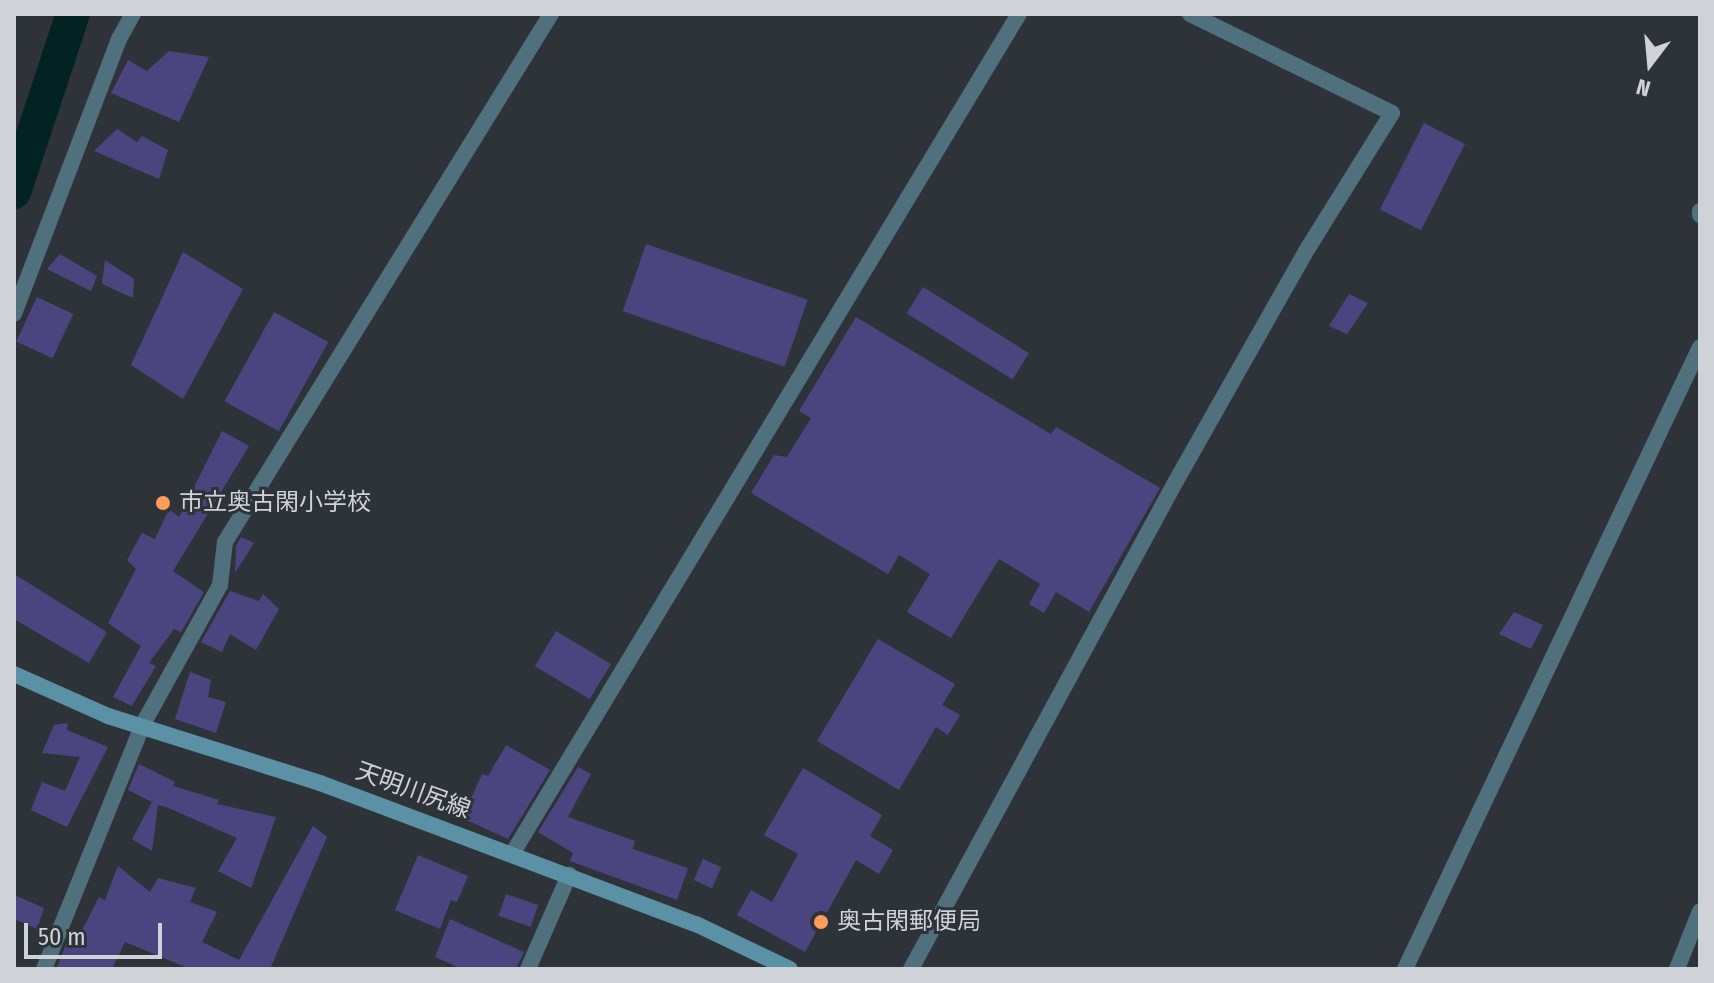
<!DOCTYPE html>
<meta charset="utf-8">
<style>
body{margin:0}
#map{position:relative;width:1714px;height:983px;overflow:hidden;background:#2e333a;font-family:"Fira Sans Condensed","Noto Sans JP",sans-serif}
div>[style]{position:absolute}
.river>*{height:34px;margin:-17px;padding:0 17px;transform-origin:17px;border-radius:17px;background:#022322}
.building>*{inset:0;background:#4b457f;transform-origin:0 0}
.minor>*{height:16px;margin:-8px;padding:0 8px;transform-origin:8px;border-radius:8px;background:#4f707c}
.secondary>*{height:16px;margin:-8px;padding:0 8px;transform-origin:8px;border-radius:8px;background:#5b91a5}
.dots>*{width:22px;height:22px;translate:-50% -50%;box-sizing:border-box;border:4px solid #2e333a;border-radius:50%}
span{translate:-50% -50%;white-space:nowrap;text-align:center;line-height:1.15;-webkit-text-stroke:6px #2e333a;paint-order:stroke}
.poi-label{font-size:24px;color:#cfd2d7}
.left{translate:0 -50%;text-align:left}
.street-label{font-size:24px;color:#cfd2d7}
.frame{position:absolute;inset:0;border:16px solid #cfd2d7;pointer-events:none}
.north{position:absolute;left:1610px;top:24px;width:80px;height:80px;-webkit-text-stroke:6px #2e333a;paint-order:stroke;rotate:196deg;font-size:22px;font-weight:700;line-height:32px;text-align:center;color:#cfd2d7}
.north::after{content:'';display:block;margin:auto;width:28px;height:36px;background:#cfd2d7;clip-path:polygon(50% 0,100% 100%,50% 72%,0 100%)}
.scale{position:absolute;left:24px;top:923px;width:138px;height:36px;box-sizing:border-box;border:4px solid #cfd2d7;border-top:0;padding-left:10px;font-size:24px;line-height:28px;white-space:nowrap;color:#cfd2d7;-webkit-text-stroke:6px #2e333a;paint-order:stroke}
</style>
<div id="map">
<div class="river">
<i style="left:14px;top:192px;width:188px;rotate:-71.7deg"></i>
</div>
<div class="building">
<i style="clip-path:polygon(169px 51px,209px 57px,179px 122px,111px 93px,128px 60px,147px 71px)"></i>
<i style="left:1424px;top:123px;width:46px;height:97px;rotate:27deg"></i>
<i style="clip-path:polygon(117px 129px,137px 142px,142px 136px,168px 150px,159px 179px,94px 151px)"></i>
<i style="left:646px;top:244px;width:171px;height:71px;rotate:19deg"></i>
<i style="clip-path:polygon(183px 252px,243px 289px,183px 399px,131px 365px)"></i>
<i style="clip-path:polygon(60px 254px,97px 276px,91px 291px,47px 269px)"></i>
<i style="clip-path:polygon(105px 260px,134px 279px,133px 298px,102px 284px)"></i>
<i style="left:923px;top:287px;width:125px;height:31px;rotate:32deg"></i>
<i style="clip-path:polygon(1349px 294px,1368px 303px,1347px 334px,1329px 326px)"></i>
<i style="left:37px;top:297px;width:40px;height:49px;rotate:25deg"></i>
<i style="left:274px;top:312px;width:62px;height:102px;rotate:29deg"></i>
<i style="clip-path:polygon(856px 317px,1051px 434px,1056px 427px,1160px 488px,1089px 612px,1056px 592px,1044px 613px,1029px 604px,1040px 584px,999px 559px,951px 638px,907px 612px,930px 574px,899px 555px,888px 574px,751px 493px,774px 455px,787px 457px,811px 418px,799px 411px)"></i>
<i style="clip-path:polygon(222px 431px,249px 446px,173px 571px,204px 592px,181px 632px,174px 629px,149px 663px,156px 666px,132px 706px,113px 697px,141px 646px,108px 623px,136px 569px,127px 560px,142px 533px,155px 539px,169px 509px,179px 517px)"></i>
<i style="clip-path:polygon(241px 537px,254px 543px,235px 573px,236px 546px)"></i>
<i style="clip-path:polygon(14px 574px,107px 632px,89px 663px,14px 619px)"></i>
<i style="clip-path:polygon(230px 591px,259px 601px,263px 594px,279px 609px,256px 650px,230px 634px,222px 652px,201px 642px)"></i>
<i style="clip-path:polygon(1514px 612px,1543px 625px,1531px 649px,1499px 634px)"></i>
<i style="left:556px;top:631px;width:64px;height:41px;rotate:31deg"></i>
<i style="clip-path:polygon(878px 639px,955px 684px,942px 705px,960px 715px,948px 735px,936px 727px,899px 790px,817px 741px)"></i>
<i style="clip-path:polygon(190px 672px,211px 680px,208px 697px,226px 702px,216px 733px,175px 719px)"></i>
<i style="clip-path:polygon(68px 723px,67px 730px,108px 747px,67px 827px,31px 810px,42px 782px,65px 791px,80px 757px,42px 753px,54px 725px)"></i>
<i style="clip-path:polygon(506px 745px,550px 770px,508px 839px,462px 818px,482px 774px,488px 776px)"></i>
<i style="clip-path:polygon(139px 764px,175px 782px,173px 786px,219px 800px,217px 804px,276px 817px,251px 888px,218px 871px,237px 838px,166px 807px,158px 805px,152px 851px,132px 839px,152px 802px,128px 790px)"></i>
<i style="clip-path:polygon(578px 767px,591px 774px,568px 817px,635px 841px,633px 849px,688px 868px,677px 900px,570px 861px,573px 853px,538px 832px)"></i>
<i style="clip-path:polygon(803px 768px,882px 815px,870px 836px,893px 850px,879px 874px,856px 860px,805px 952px,737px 915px,751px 890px,772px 902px,798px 854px,764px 835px)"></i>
<i style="clip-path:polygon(313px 826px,327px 837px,270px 969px,190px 969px,125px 942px,112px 969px,56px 969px,72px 930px,80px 934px,99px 897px,105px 900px,118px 866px,150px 892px,158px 878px,196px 888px,190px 902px,217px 912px,202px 942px,239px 960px)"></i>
<i style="clip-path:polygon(418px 855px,468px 876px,457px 902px,451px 900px,440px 929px,395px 910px)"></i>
<i style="left:703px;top:859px;width:20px;height:23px;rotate:24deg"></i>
<i style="left:506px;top:894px;width:34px;height:23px;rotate:19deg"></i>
<i style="clip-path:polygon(14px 895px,44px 908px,37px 929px,14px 919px)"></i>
<i style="clip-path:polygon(450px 919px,524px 952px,516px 969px,462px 969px,435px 957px)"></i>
</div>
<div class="minor">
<i style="left:1700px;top:211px;width:4px;rotate:90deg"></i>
<i style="left:14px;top:314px;width:294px;rotate:-69.1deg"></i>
<i style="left:119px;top:39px;width:29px;rotate:-61deg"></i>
<i style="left:512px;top:854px;width:981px;rotate:-58.89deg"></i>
<i style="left:44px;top:969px;width:264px;rotate:-68deg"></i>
<i style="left:143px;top:724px;width:159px;rotate:-61deg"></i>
<i style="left:220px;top:585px;width:43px;rotate:-83.4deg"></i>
<i style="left:225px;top:542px;width:621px;rotate:-58.31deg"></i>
<i style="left:528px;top:969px;width:103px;rotate:-66.4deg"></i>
<i style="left:911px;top:969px;width:555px;rotate:-61.5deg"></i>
<i style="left:1176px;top:481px;width:268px;rotate:-60.5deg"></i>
<i style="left:1308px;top:248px;width:159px;rotate:-58.1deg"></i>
<i style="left:1392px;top:113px;width:225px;rotate:-153.9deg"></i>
<i style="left:1405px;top:969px;width:688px;rotate:-64.63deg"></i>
<i style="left:1677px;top:969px;width:62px;rotate:-68.4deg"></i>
</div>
<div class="secondary">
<i style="left:14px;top:674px;width:103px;rotate:24.1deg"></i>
<i style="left:108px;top:716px;width:222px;rotate:17.5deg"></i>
<i style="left:320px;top:783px;width:402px;rotate:20.6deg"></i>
<i style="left:696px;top:924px;width:104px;rotate:25.6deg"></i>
</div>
<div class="dots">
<i style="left:163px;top:503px;background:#ff9b5b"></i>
<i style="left:821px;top:922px;background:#ff9b5b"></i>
</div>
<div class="poi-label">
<span class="left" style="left:179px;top:503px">市立奥古閑小学校</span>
<span class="left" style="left:837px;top:922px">奥古閑郵便局</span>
</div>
<div class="street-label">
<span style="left:413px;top:791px;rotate:20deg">天明川尻線</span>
</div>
<div class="frame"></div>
<div class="north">N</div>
<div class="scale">50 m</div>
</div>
